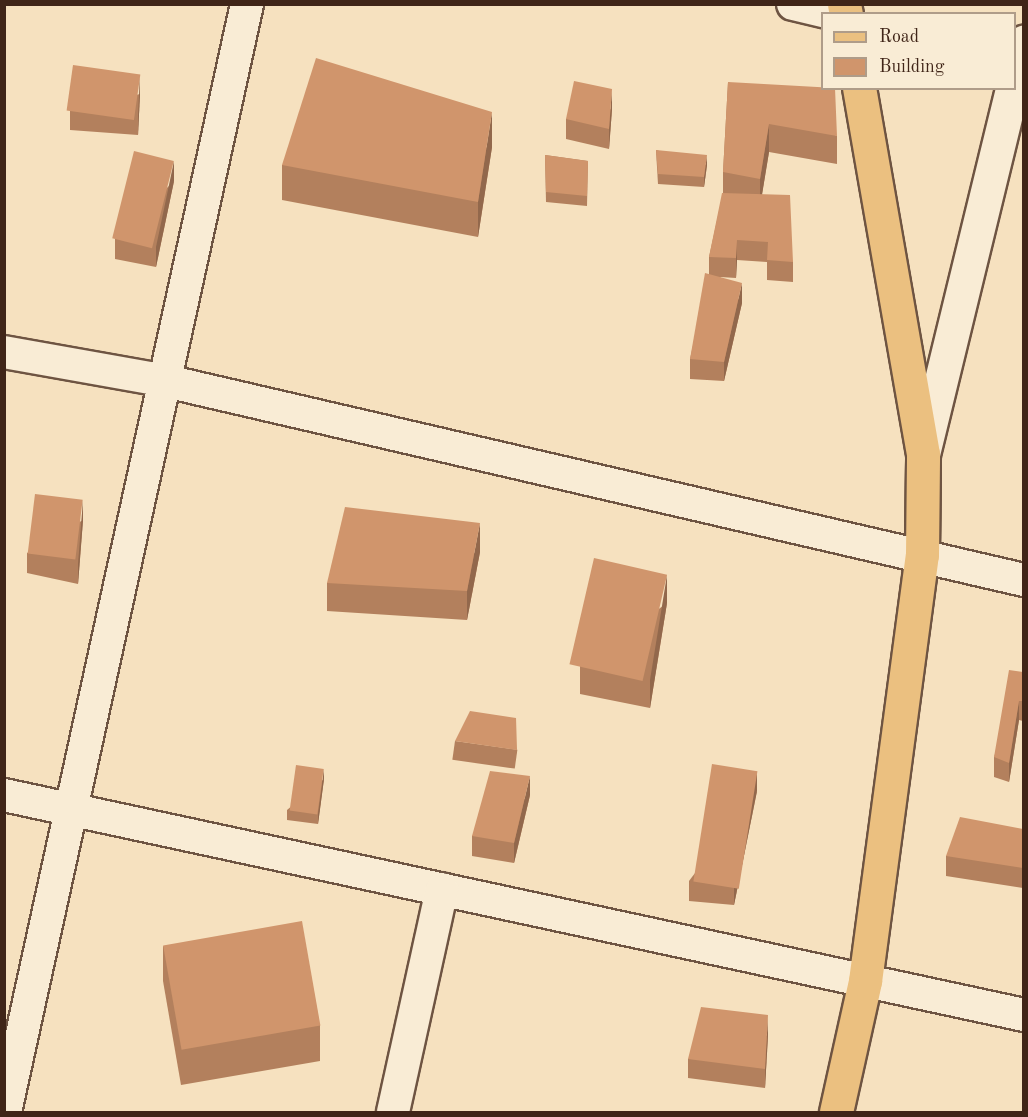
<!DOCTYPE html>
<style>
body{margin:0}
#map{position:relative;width:1028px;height:1117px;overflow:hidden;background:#f6e1bf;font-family:"Old Standard TT",serif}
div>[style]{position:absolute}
.roads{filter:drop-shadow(2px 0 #6e5442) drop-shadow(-2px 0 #6e5442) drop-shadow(0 2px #6e5442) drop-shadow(0 -2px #6e5442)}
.minor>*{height:32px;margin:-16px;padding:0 16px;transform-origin:16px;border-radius:16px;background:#f9ecd5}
.secondary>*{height:33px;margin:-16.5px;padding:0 16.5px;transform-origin:16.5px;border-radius:16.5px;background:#f9ecd5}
.primary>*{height:33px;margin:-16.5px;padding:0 16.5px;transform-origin:16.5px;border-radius:16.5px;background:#ebc080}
.wall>*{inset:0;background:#b3805d;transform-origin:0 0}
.shaded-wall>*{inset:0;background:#92684c}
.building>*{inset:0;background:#d0956c;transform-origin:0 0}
span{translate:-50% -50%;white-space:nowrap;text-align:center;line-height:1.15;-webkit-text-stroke:4.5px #f9ecd5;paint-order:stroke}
.frame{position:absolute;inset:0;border:6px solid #402518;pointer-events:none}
.legend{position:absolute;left:821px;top:12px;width:195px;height:78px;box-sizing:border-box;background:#f9ecd5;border:2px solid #af9c89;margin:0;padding:8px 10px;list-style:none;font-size:18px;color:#402518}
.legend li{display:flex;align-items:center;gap:12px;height:30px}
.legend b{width:30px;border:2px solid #af9c89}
</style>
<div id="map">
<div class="roads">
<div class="minor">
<i style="left:793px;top:4px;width:43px;rotate:13.4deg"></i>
<i style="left:4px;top:352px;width:165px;rotate:10.1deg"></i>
<i style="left:166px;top:381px;width:881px;rotate:13.06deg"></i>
<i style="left:4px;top:795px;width:1043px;rotate:12.17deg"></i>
<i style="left:5px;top:1112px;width:1134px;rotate:-77.68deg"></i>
<i style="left:393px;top:1112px;width:228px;rotate:-77.6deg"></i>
</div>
<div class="secondary">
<i style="left:1014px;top:77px;width:37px;rotate:-74deg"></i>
<i style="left:923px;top:454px;width:377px;rotate:-76.3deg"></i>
</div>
<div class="primary">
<i style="left:844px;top:4px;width:10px;rotate:79deg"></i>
<i style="left:836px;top:1112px;width:134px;rotate:-77.5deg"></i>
<i style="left:865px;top:981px;width:430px;rotate:-82.4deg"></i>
<i style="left:922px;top:555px;width:101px;rotate:-89.4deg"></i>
<i style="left:923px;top:454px;width:372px;rotate:-99.9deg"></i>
</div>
</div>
<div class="wall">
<i style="clip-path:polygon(728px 82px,837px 136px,837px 164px,769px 152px,762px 194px,793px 262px,793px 282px,767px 280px,767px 262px,737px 260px,736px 278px,720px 277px,742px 303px,724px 381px,690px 379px,690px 359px,709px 274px,709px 257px,723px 193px,723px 172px)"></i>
<i style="clip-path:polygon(140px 94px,138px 135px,70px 130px,70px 111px)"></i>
<i style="clip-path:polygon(612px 109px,609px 149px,566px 139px,566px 119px)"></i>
<i style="clip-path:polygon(492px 147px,478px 237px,282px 200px,282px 165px)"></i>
<i style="clip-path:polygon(656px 150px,707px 165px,704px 187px,658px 184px)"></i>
<i style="clip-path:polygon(545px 155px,588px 161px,587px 206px,546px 202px)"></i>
<i style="clip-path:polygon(174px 181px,156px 267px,115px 259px,115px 239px)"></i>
<i style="clip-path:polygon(83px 520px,78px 584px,27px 573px,27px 553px)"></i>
<i style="clip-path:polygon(480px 552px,467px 620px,327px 611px,327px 583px)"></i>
<i style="clip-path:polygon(667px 603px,650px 708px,580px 694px,580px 666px)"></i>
<i style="clip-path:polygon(1023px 672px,1023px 721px,1019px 720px,1009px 782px,994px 777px,994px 757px)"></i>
<i style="left:455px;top:741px;width:63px;height:19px;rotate:8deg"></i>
<i style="clip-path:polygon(324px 779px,318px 824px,287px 820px,287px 810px)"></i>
<i style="clip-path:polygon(757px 791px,734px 905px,689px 901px,689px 881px)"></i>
<i style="clip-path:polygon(530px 795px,514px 863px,472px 856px,472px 836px)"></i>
<i style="clip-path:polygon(1023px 829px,1023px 888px,946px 876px,946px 856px)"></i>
<i style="clip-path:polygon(163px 946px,320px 1025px,320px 1061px,181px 1085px,163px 981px)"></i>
<i style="clip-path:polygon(768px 1035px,765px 1088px,688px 1078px,688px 1059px)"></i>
</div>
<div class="shaded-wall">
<i style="clip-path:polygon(140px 74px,140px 94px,138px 135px,138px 116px)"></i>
<i style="clip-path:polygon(612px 89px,612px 109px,609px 149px,609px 129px)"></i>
<i style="clip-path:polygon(492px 112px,492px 147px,478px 237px,478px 202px)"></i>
<i style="clip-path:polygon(769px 124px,769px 152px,760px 207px,760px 179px)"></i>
<i style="clip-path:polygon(707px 155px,707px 165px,704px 187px,704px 177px)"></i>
<i style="clip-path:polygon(174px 161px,174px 181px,156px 267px,156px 247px)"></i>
<i style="clip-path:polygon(737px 240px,737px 260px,736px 278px,736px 258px)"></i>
<i style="clip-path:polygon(742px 283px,742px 303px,724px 381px,724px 362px)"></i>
<i style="clip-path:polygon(83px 500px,83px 520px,78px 584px,78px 564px)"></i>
<i style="clip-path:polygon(480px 523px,480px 552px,467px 620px,467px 591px)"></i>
<i style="clip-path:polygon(667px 575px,667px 603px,650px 708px,650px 680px)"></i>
<i style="clip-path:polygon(1019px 701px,1019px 720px,1009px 782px,1009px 763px)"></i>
<i style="clip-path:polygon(324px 769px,324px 779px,318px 824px,318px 814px)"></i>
<i style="clip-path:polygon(757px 771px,757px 791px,734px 905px,734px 885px)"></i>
<i style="clip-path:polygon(530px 776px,530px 795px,514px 863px,514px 843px)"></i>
<i style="clip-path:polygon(768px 1015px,768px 1035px,765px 1088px,765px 1069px)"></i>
</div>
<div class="building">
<i style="clip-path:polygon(316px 58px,492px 112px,478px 202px,282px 165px)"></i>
<i style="left:73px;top:65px;width:68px;height:46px;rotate:8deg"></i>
<i style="clip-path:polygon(574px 81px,612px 89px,609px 129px,566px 119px)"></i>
<i style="clip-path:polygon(728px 82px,835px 88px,837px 136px,769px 124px,760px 179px,723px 172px)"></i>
<i style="clip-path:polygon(656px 150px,707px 155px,704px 177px,658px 174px)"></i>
<i style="left:134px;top:151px;width:41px;height:90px;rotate:14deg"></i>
<i style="clip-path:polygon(545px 155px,588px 161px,587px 196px,546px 192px)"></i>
<i style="clip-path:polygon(722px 193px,790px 195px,793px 262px,767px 260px,768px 242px,737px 240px,736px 258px,709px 257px)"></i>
<i style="clip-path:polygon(705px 273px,742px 283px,724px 362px,690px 359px)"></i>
<i style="left:35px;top:494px;width:48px;height:60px;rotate:7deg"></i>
<i style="clip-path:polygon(345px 507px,480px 523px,467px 591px,327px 583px)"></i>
<i style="left:594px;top:558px;width:75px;height:109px;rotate:13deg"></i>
<i style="clip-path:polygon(1009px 670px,1023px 672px,1023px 701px,1019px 701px,1009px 763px,994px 757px)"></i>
<i style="clip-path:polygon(470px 711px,516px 718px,517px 750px,455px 741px)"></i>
<i style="left:712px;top:764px;width:46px;height:119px;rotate:9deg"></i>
<i style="left:296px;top:765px;width:28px;height:46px;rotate:8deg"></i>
<i style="clip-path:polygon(490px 771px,530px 776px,514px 843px,472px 836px)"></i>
<i style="clip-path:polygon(960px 817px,1023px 829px,1023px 868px,946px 856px)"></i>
<i style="left:302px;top:921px;width:106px;height:141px;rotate:80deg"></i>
<i style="clip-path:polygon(701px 1007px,768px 1015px,765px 1069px,688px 1059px)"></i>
</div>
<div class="frame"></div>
<ul class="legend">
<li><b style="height:8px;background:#ebc080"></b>Road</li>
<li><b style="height:16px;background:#d0956c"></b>Building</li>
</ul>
</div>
